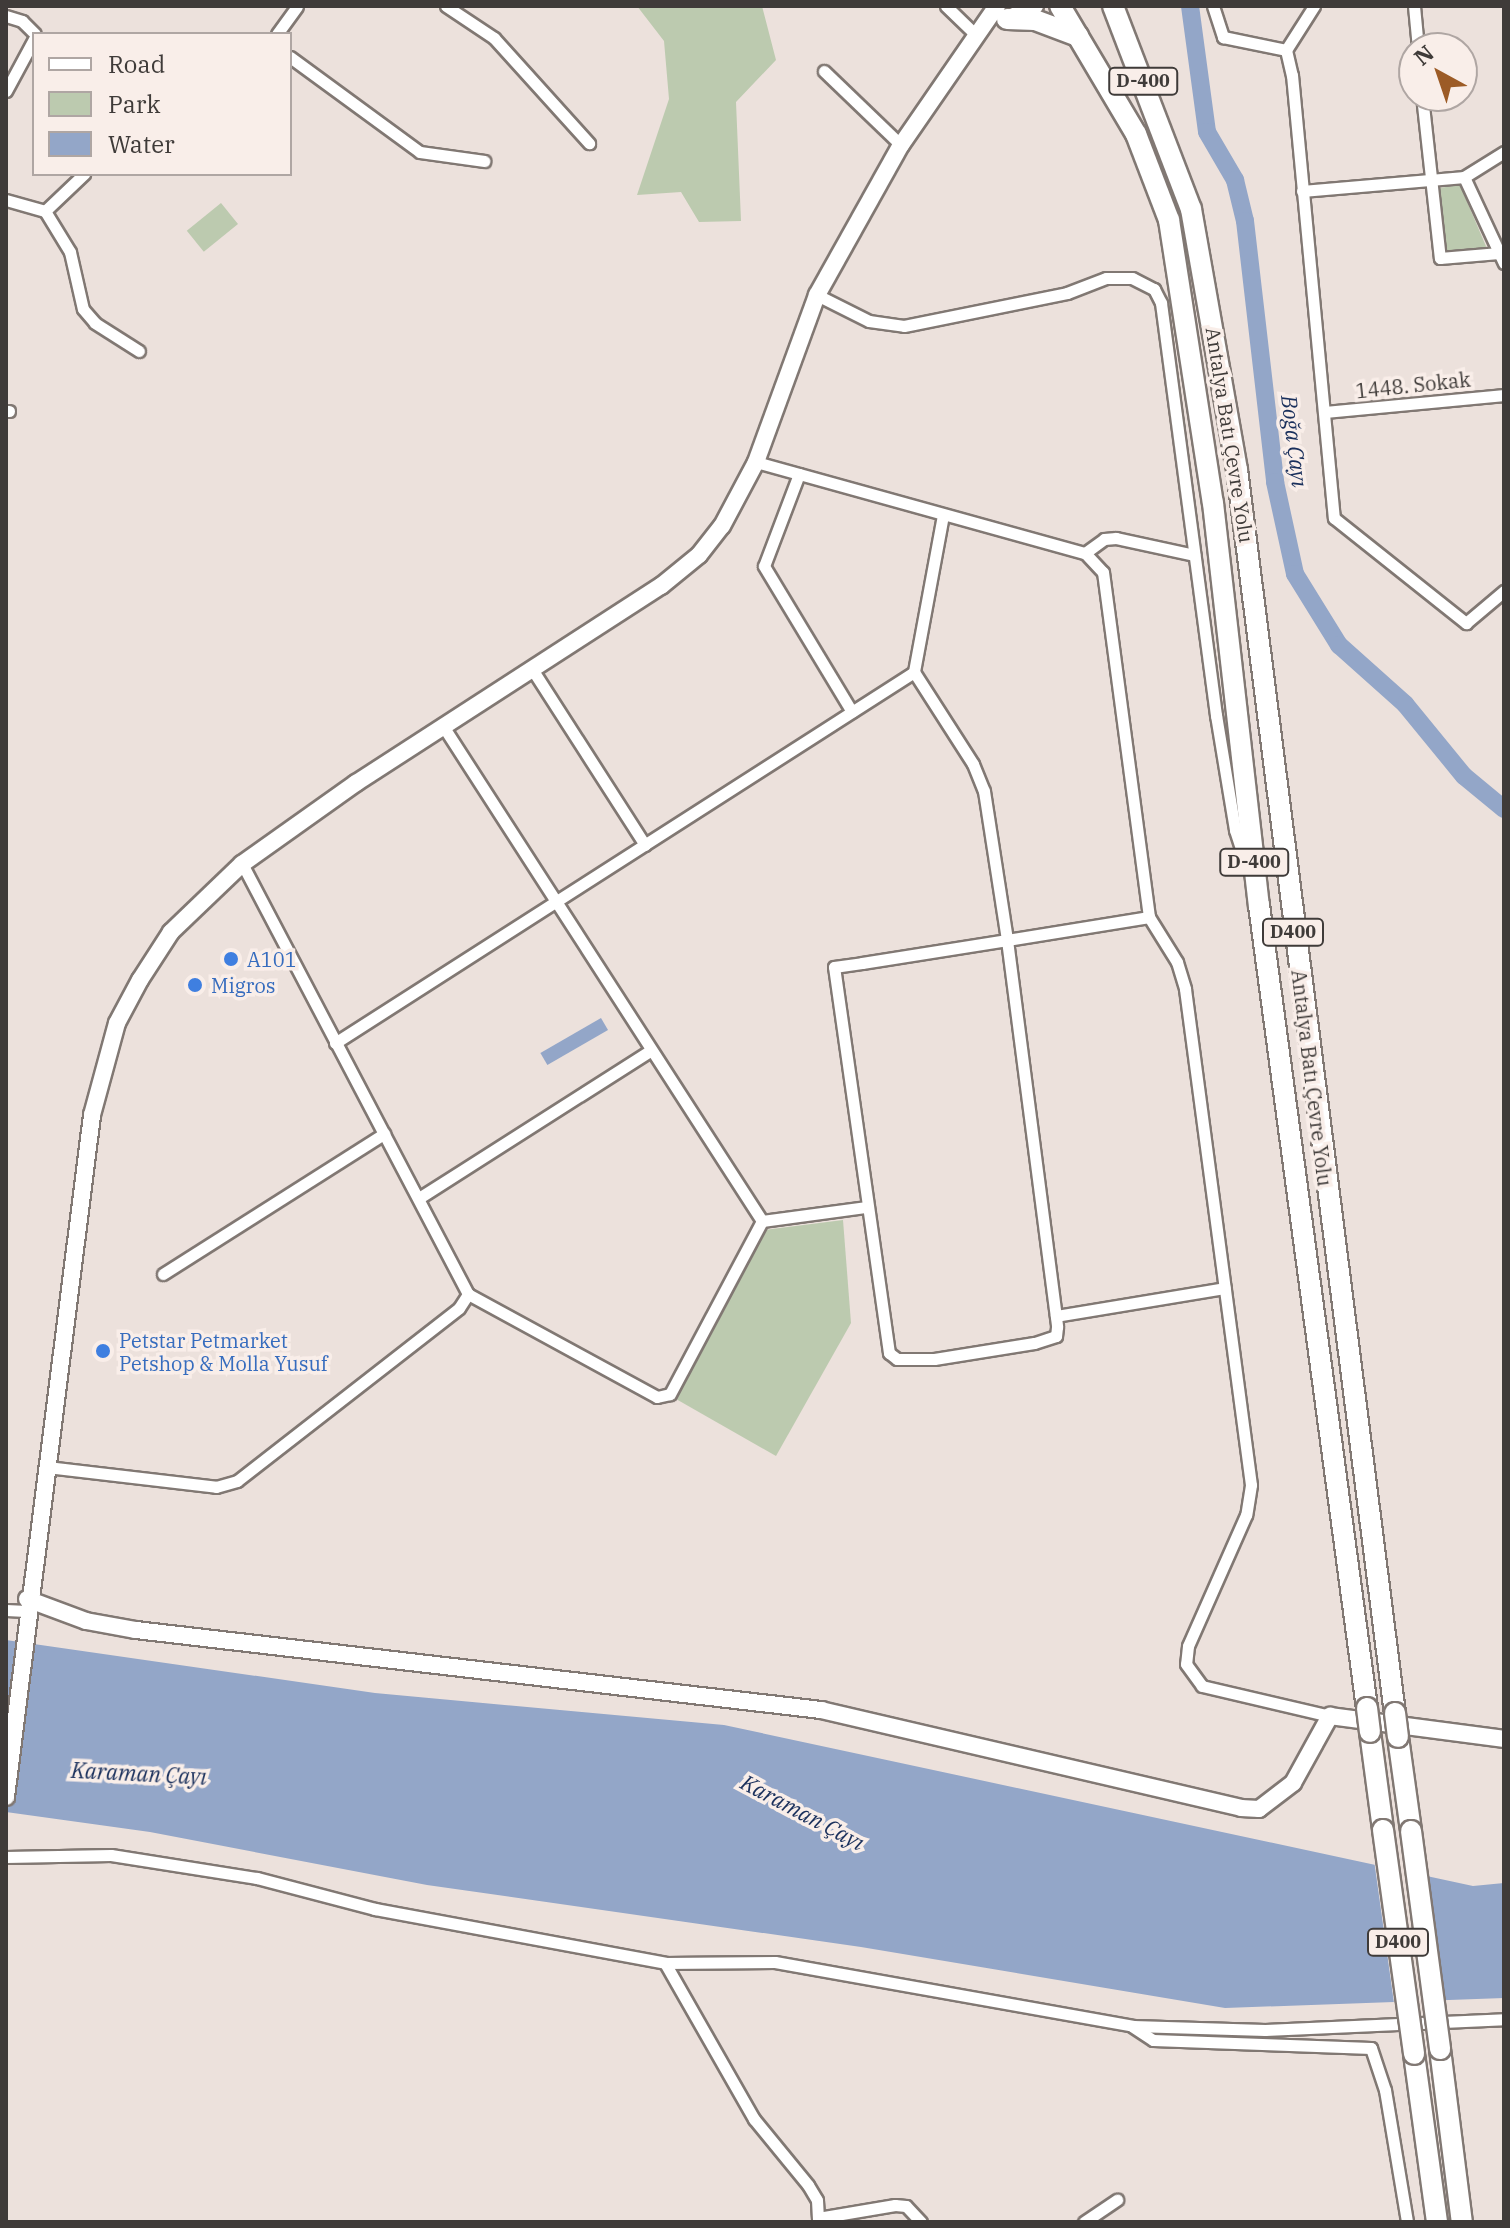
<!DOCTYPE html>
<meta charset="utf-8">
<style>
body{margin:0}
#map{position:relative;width:1510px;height:2228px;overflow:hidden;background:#ece1dc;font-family:"IBM Plex Serif",serif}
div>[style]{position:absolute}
.green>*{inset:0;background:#bccaaf;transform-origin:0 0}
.water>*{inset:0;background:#93a6c8;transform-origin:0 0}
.pier>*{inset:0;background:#ece1dc}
.river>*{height:18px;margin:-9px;padding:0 9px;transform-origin:9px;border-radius:9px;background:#93a6c8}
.roads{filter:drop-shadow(2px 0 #817873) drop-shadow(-2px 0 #817873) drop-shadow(0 2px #817873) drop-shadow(0 -2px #817873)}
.street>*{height:11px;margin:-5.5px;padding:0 5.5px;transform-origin:5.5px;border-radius:5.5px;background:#fff}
.secondary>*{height:16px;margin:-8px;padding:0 8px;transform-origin:8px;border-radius:8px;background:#fff}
.highway>*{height:20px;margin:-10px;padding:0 10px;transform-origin:10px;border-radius:10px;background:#fff}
.bridges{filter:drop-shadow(2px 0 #817873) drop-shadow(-2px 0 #817873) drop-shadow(0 2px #817873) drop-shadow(0 -2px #817873)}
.highway-bridge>*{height:20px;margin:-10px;padding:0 10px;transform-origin:10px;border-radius:10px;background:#fff}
.dots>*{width:22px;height:22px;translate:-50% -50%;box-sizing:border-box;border:4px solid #f9eee9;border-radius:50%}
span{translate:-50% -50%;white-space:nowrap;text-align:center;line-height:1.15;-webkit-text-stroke:7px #f9eee9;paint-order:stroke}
.shield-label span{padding:2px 6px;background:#f9eee9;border:2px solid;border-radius:6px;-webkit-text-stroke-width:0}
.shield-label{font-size:18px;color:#3f3b39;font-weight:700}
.street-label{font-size:20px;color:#3f3b39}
.shop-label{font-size:20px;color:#366cbe}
.left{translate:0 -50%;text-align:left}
.water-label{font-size:22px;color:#1a305c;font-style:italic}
.frame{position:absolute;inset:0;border:8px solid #3f3b39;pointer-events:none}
.legend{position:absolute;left:32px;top:32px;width:260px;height:144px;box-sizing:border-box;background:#f9eee9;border:2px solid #afa6a3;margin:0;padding:10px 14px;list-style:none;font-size:24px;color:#3f3b39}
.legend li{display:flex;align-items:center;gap:16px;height:40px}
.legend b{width:40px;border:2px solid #afa6a3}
.north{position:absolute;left:1398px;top:32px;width:80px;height:80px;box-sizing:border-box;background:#f9eee9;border:2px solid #afa6a3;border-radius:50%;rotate:320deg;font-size:22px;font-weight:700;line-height:32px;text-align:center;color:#3f3b39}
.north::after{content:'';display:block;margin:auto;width:28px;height:36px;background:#9c5b26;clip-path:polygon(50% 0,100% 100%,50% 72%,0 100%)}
</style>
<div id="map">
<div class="green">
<i style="clip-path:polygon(637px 6px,762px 6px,776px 60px,736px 102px,741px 221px,699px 222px,681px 192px,637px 195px,669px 99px,664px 41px)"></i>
<i style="clip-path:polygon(1460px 185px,1488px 251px,1446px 253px,1432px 189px)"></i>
<i style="left:221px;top:203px;width:27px;height:44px;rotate:51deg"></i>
<i style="clip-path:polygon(843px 1220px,851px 1323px,776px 1456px,676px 1399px,764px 1230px)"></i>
</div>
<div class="water">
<i style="left:601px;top:1018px;width:14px;height:70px;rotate:60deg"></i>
<i style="clip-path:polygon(6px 1640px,375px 1693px,724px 1725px,1473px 1886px,1504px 1883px,1504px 1998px,1225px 2008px,861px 1947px,427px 1885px,150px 1832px,6px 1812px)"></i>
</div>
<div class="pier">
<i style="clip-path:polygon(1374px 1860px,1427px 1872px,1443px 2003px,1394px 2003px)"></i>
</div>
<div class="river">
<i style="left:1190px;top:6px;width:127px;rotate:82.3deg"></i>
<i style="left:1207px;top:132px;width:56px;rotate:59.7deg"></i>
<i style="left:1235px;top:180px;width:42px;rotate:76.3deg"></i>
<i style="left:1245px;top:221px;width:263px;rotate:83.4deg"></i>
<i style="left:1275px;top:482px;width:94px;rotate:77.7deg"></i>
<i style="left:1295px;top:574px;width:84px;rotate:58.2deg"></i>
<i style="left:1339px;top:645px;width:89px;rotate:41.8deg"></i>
<i style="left:1405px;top:704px;width:93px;rotate:50.7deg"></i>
<i style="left:1464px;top:776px;width:52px;rotate:39.5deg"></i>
</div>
<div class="roads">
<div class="street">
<i style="left:446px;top:6px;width:58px;rotate:33.7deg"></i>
<i style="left:494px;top:38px;width:142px;rotate:47.9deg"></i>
<i style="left:946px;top:6px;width:43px;rotate:44.1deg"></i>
<i style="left:1213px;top:6px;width:33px;rotate:72deg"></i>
<i style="left:1223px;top:37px;width:64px;rotate:11.7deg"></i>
<i style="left:1286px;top:50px;width:26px;rotate:77deg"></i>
<i style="left:1292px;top:75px;width:445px;rotate:84.6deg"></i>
<i style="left:1334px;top:518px;width:169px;rotate:38.5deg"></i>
<i style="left:1466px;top:623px;width:50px;rotate:-40.1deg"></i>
<i style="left:1414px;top:6px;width:42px;rotate:84.6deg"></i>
<i style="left:6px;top:16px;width:17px;rotate:17deg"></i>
<i style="left:22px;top:21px;width:18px;rotate:45deg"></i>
<i style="left:277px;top:34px;width:34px;rotate:-54deg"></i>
<i style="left:1286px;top:50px;width:52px;rotate:-57.5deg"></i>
<i style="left:290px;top:57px;width:161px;rotate:36.2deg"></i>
<i style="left:420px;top:152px;width:65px;rotate:8deg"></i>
<i style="left:824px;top:71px;width:107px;rotate:43.9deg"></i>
<i style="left:6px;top:91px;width:59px;rotate:-61.7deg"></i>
<i style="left:1422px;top:96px;width:163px;rotate:83.7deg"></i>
<i style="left:1440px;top:258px;width:59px;rotate:-4.8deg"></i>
<i style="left:1464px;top:177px;width:95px;rotate:65.1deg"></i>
<i style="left:1302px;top:191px;width:163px;rotate:-4.9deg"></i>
<i style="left:1464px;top:177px;width:47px;rotate:-32deg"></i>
<i style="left:6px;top:200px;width:41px;rotate:15.8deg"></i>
<i style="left:45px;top:211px;width:54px;rotate:-43.5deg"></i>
<i style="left:45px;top:211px;width:48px;rotate:58.6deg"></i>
<i style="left:70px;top:252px;width:58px;rotate:77.2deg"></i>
<i style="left:83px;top:309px;width:18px;rotate:49deg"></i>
<i style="left:95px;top:323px;width:52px;rotate:32.5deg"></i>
<i style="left:817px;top:295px;width:58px;rotate:26.6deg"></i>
<i style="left:869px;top:321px;width:35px;rotate:8deg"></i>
<i style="left:904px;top:326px;width:166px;rotate:-11.4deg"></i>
<i style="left:1067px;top:293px;width:42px;rotate:-21deg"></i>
<i style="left:1106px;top:278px;width:26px"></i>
<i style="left:1132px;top:278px;width:25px;rotate:27deg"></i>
<i style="left:1154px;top:289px;width:16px;rotate:63deg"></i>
<i style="left:1161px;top:303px;width:416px;rotate:82.4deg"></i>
<i style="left:1216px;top:715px;width:117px;rotate:80.6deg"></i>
<i style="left:1235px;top:830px;width:40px;rotate:72deg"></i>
<i style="left:6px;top:411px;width:3px"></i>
<i style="left:1325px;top:412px;width:180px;rotate:-5.4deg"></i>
<i style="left:756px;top:462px;width:341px;rotate:15.5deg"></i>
<i style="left:1085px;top:553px;width:26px;rotate:47deg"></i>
<i style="left:1103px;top:572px;width:348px;rotate:82.4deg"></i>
<i style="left:1149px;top:917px;width:53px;rotate:58.1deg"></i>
<i style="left:1177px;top:962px;width:28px;rotate:73deg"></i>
<i style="left:1185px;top:989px;width:500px;rotate:82.42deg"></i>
<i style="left:1251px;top:1485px;width:30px;rotate:99deg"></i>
<i style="left:1246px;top:1515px;width:143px;rotate:113.9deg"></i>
<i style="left:1188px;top:1646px;width:18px;rotate:96deg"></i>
<i style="left:1186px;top:1664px;width:27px;rotate:54deg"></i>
<i style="left:1202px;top:1686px;width:131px;rotate:13.2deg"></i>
<i style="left:799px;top:474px;width:98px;rotate:110.8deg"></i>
<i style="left:764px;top:566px;width:170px;rotate:58.9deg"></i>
<i style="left:943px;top:515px;width:160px;rotate:100.5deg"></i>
<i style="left:914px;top:672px;width:109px;rotate:57.3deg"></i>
<i style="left:973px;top:764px;width:29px;rotate:68deg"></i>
<i style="left:984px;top:791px;width:151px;rotate:81.2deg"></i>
<i style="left:1007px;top:940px;width:390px;rotate:82.6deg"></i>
<i style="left:1057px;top:1327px;width:9px;rotate:96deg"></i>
<i style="left:1056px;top:1336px;width:23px;rotate:162deg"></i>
<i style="left:1034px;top:1343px;width:101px;rotate:170.9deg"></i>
<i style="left:934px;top:1359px;width:37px;rotate:180deg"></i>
<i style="left:897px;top:1359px;width:10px;rotate:-143deg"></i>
<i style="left:889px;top:1353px;width:390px;rotate:-98.1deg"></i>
<i style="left:834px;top:967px;width:28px;rotate:-8deg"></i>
<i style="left:862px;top:963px;width:147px;rotate:-9deg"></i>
<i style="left:1007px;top:940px;width:144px;rotate:-9.2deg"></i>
<i style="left:1085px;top:553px;width:24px;rotate:-36deg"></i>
<i style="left:1104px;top:539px;width:12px;rotate:-5deg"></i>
<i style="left:1116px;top:538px;width:80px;rotate:12.3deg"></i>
<i style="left:532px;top:669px;width:209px;rotate:57.3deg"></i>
<i style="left:443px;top:726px;width:589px;rotate:57.2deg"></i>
<i style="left:762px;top:1221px;width:104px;rotate:-7.7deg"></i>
<i style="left:335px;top:1043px;width:688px;rotate:-32.65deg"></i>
<i style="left:419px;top:1198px;width:275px;rotate:-32.5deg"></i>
<i style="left:163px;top:1274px;width:262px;rotate:-32.4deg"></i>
<i style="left:468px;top:1294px;width:215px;rotate:28.6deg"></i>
<i style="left:657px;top:1397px;width:13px;rotate:-13deg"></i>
<i style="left:670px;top:1394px;width:196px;rotate:-62deg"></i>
<i style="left:1056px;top:1316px;width:171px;rotate:-9.4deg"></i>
<i style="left:47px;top:1467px;width:170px;rotate:6.7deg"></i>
<i style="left:216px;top:1487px;width:22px;rotate:-16deg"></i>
<i style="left:237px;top:1481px;width:281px;rotate:-37.9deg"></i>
<i style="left:459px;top:1308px;width:17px;rotate:-57deg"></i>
<i style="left:468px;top:1294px;width:486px;rotate:-117.7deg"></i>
<i style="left:6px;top:1610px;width:20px;rotate:3deg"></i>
<i style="left:6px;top:1857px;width:105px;rotate:-1.1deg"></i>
<i style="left:111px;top:1855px;width:148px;rotate:9deg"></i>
<i style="left:257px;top:1878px;width:122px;rotate:14.7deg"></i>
<i style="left:375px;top:1909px;width:295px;rotate:10.5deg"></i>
<i style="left:665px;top:1963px;width:180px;rotate:60.3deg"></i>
<i style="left:754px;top:2119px;width:85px;rotate:50.7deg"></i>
<i style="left:808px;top:2185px;width:17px;rotate:59deg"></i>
<i style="left:817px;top:2200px;width:22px;rotate:87deg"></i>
<i style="left:665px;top:1963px;width:110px;rotate:-0.5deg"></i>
<i style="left:775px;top:1962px;width:364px;rotate:10.1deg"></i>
<i style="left:1133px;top:2026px;width:132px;rotate:1.7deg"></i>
<i style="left:1265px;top:2030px;width:239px;rotate:-2.6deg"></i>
<i style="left:1133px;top:2027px;width:24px;rotate:33deg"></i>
<i style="left:1153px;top:2040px;width:218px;rotate:2.1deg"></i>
<i style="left:1371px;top:2048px;width:44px;rotate:71.6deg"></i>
<i style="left:1385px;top:2090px;width:134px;rotate:80.5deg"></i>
<i style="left:818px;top:2218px;width:78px;rotate:-9.6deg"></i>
<i style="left:895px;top:2205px;width:11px;rotate:5deg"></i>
<i style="left:906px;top:2206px;width:22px;rotate:47deg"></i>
<i style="left:1084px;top:2222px;width:40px;rotate:-34deg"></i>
</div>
<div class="secondary">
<i style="left:1010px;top:18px;width:28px;rotate:-26deg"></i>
<i style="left:27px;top:1599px;width:63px;rotate:20.4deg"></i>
<i style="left:86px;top:1621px;width:51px;rotate:10.2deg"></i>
<i style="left:136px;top:1630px;width:690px;rotate:6.66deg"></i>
<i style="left:821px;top:1710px;width:431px;rotate:13.1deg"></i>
<i style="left:1241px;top:1808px;width:18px;rotate:3deg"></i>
<i style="left:1259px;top:1809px;width:43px;rotate:-37.4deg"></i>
<i style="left:1293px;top:1783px;width:77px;rotate:-61.1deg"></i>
<i style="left:1330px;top:1716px;width:176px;rotate:7.5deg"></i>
<i style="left:6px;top:1797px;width:687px;rotate:-82.81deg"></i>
<i style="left:92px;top:1115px;width:95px;rotate:-74.8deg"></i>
<i style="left:117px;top:1023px;width:49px;rotate:-61.9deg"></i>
<i style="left:140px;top:980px;width:57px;rotate:-57.1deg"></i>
<i style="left:171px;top:932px;width:98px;rotate:-43.8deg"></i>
<i style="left:242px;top:864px;width:140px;rotate:-35.4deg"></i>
<i style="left:356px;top:783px;width:363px;rotate:-32.9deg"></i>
<i style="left:661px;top:586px;width:49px;rotate:-39.2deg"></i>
<i style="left:699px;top:555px;width:37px;rotate:-52deg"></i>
<i style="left:722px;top:526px;width:72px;rotate:-62deg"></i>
<i style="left:756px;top:462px;width:178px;rotate:-69.9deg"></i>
<i style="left:817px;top:295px;width:172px;rotate:-60.8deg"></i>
<i style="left:901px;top:145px;width:169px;rotate:-55.4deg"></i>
</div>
<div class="highway">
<i style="left:1060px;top:6px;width:149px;rotate:59.3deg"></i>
<i style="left:1136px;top:134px;width:92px;rotate:69deg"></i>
<i style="left:1169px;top:220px;width:286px;rotate:81.2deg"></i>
<i style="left:1213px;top:503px;width:405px;rotate:83.5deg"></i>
<i style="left:1259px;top:905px;width:810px;rotate:82.34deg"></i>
<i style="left:1113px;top:6px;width:217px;rotate:69deg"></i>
<i style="left:1191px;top:209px;width:265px;rotate:80deg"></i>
<i style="left:1237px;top:470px;width:1253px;rotate:82.76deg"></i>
<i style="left:1007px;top:19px;width:28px;rotate:2deg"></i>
<i style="left:1035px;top:20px;width:46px;rotate:20.4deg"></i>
<i style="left:1370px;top:1732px;width:99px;rotate:82.4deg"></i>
<i style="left:1398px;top:1737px;width:95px;rotate:82.1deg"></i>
<i style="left:1440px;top:2049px;width:174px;rotate:82.8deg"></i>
<i style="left:1414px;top:2054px;width:170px;rotate:82.2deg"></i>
</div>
</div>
<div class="bridges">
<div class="highway-bridge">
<i style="left:1367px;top:1708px;width:24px;rotate:83deg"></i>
<i style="left:1395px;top:1713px;width:24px;rotate:83deg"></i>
<i style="left:1383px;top:1830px;width:226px;rotate:82.1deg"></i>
<i style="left:1411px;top:1831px;width:220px;rotate:82.4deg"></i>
</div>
</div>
<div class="dots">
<i style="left:231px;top:959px;background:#3f7fe0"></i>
<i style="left:195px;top:985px;background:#3f7fe0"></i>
<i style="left:103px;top:1351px;background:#3f7fe0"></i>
</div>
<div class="shield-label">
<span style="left:1143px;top:81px">D-400</span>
<span style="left:1254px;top:862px">D-400</span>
<span style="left:1293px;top:932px">D400</span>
<span style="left:1398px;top:1942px">D400</span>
</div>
<div class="street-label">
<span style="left:1413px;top:385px;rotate:-6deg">1448. Sokak</span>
<span style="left:1230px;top:435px;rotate:81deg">Antalya Batı Çevre Yolu</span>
<span style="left:1312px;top:1078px;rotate:83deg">Antalya Batı Çevre Yolu</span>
</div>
<div class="shop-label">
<span class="left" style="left:247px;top:959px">A101</span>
<span class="left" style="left:211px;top:985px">Migros</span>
<span class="left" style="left:119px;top:1352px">Petstar Petmarket<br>Petshop &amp; Molla Yusuf</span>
</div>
<div class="water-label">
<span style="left:1295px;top:441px;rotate:83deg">Boğa Çayı</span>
<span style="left:139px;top:1773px;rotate:3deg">Karaman Çayı</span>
<span style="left:803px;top:1812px;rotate:28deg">Karaman Çayı</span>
</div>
<div class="frame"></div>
<ul class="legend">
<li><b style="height:10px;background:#fff"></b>Road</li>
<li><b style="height:22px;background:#bccaaf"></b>Park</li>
<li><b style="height:22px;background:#93a6c8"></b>Water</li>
</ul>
<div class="north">N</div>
</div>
